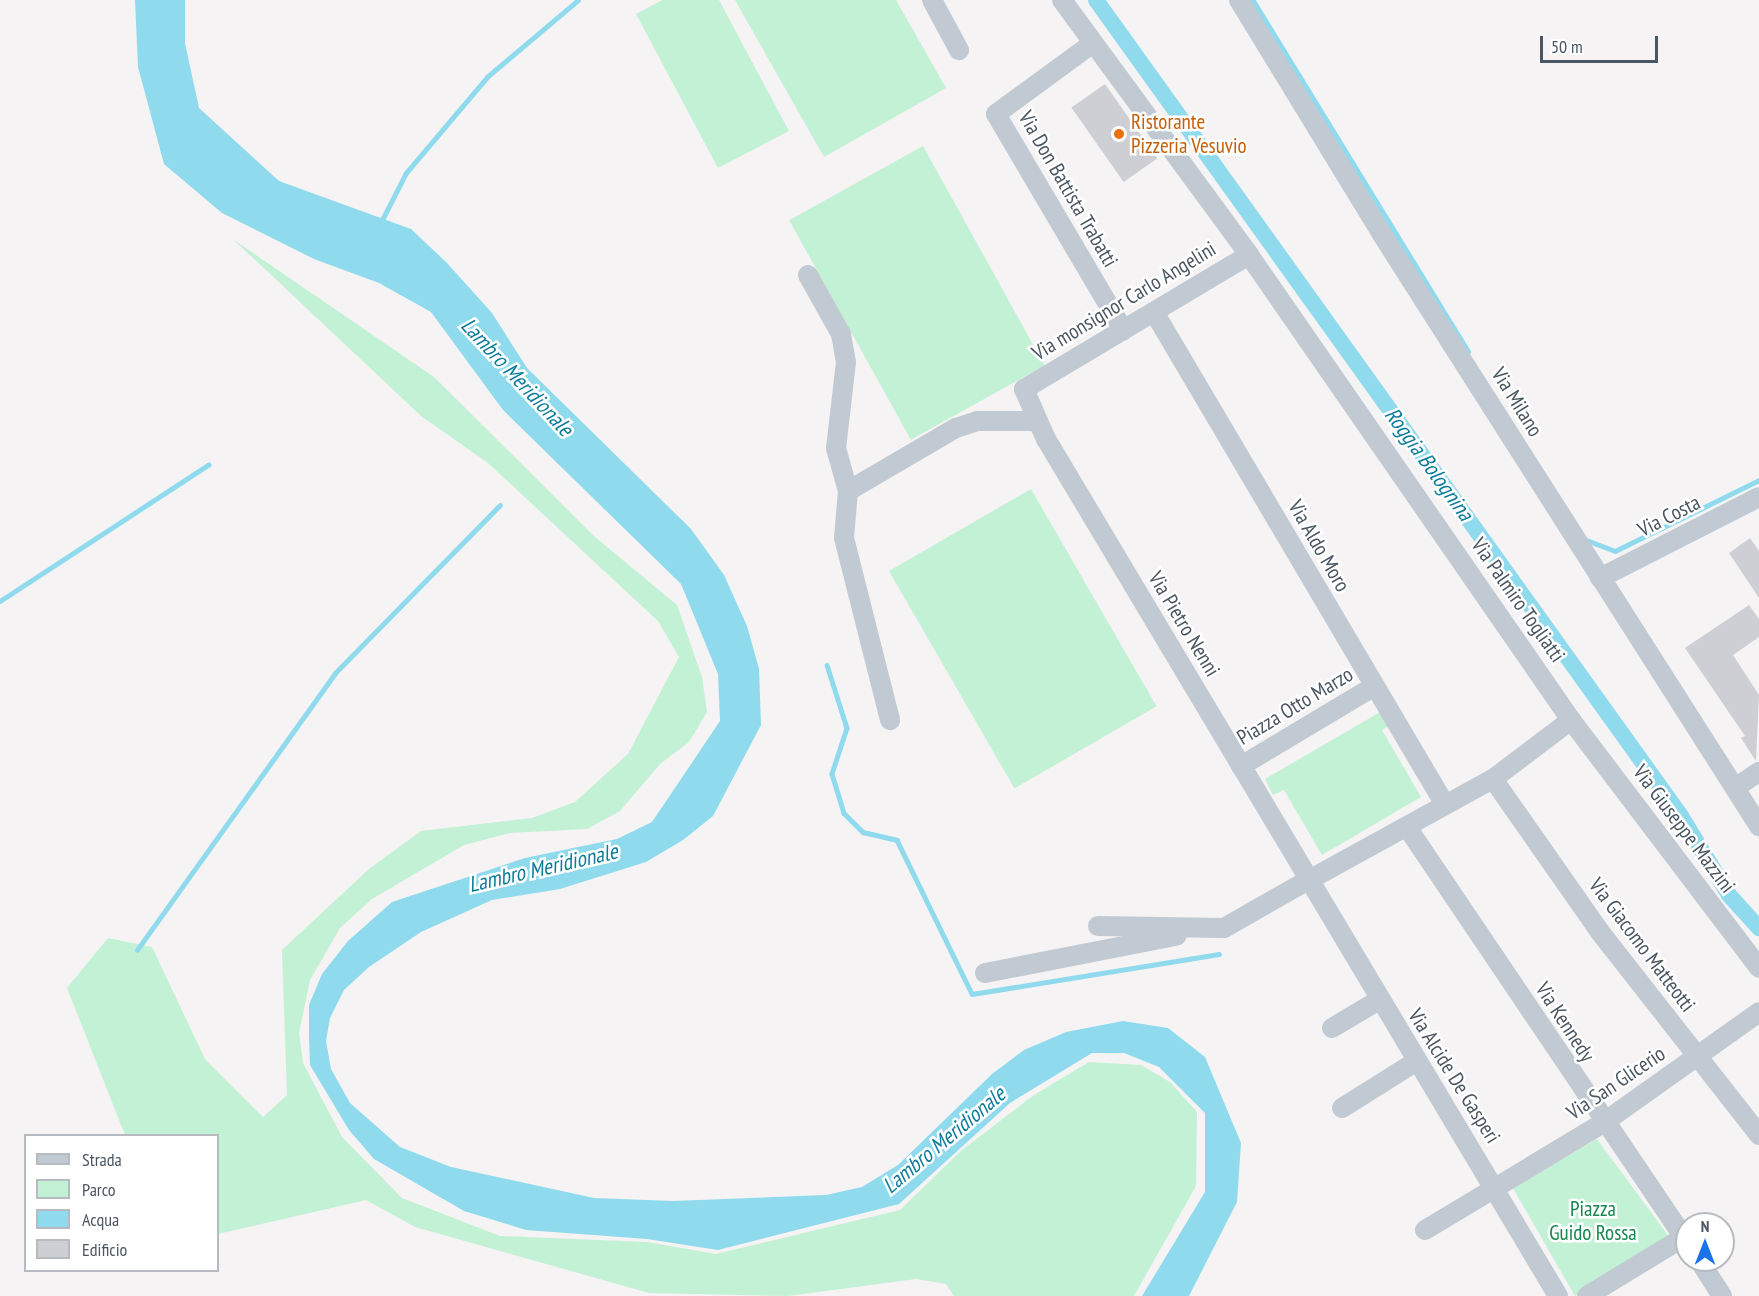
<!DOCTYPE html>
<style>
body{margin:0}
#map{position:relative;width:1759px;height:1296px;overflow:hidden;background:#f5f3f3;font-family:"PT Sans Narrow",sans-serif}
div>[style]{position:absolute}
.green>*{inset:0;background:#c3f1d5;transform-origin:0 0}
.water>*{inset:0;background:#90daee}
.stream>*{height:4.5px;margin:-2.25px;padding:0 2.25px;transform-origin:2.25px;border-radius:2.25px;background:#90daee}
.canal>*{height:16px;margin:-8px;padding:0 8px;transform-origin:8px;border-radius:8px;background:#90daee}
.building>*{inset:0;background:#cdcfd5;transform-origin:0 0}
.minor>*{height:20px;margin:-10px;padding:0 10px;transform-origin:10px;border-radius:10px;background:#c1cad2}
.dots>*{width:16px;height:16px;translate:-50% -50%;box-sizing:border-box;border:3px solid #fff;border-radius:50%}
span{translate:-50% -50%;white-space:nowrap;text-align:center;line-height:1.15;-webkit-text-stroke:5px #fff;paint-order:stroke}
.food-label{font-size:21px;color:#c56008}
.left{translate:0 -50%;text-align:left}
.street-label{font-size:21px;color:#4a5661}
.park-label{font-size:21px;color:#17864f}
.water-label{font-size:22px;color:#0c7c9b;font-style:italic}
.legend{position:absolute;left:24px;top:1134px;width:195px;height:138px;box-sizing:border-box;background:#fff;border:2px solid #b7bbc0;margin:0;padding:8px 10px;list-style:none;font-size:18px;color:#4a5661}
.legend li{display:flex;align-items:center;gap:12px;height:30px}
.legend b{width:30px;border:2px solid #b7bbc0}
.north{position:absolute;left:1675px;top:1212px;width:60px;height:60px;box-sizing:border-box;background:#fff;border:2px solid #b7bbc0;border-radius:50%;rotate:0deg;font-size:16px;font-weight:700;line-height:24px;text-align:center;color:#4a5661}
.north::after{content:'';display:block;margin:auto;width:21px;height:27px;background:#1a73e8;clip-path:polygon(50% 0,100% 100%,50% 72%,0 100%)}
.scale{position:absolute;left:1540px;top:36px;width:118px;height:27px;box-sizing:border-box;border:3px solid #4a5661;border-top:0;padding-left:8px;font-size:18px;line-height:21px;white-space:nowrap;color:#4a5661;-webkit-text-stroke:4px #fff;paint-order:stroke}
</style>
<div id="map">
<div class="green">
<i style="clip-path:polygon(662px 0,719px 0,789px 131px,718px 168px,636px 14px)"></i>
<i style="clip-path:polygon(735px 0,896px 0,946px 88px,824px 157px)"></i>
<i style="left:923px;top:146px;width:251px;height:153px;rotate:61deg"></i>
<i style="clip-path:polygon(234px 240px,434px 377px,595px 537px,677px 605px,702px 677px,707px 712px,689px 742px,660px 764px,620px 811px,587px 829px,510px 833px,464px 845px,372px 899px,340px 928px,310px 980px,299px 1033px,303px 1063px,342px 1137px,402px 1198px,500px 1236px,647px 1242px,716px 1254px,900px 1210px,962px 1150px,1034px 1095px,1089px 1062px,1141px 1065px,1170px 1082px,1197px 1112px,1196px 1186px,1134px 1296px,954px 1296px,946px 1284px,916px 1279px,788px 1296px,649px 1293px,415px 1227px,366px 1200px,218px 1234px,218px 1136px,125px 1135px,67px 988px,108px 938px,152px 947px,205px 1059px,263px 1117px,287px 1095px,282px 950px,369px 869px,421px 831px,532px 818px,575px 802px,628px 754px,679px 657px,658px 621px,488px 463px,421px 416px)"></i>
<i style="left:1031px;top:489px;width:251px;height:164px;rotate:60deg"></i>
<i style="clip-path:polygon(1382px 711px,1390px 725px,1382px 730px,1421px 797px,1322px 855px,1284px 790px,1273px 795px,1265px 779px)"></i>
<i style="clip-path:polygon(1597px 1139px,1670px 1238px,1575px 1296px,1513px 1188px)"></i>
</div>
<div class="water">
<i style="clip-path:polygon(135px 0,185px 0,185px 43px,199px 108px,279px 181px,411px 229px,447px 263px,492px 313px,527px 368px,691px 529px,724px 575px,747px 626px,759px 669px,761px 725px,713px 816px,683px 840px,646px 862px,560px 889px,492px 900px,421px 932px,369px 967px,344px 990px,330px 1018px,326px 1041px,331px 1069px,350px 1103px,400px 1147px,451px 1167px,594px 1198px,673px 1201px,826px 1195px,862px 1187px,898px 1165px,992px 1074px,1024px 1050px,1066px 1032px,1123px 1021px,1168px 1028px,1205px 1057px,1241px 1143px,1237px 1202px,1189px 1296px,1142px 1296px,1205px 1192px,1205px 1113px,1159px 1067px,1124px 1053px,1092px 1053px,1010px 1103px,899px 1204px,718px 1250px,647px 1239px,526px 1230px,464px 1211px,374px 1159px,349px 1130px,310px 1065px,309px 1037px,309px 1005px,322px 974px,348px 941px,392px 902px,525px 858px,617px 839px,652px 822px,720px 721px,718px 674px,681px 584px,503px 410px,431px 312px,379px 283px,314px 259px,222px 213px,164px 164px,138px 67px)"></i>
</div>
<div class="stream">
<i style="left:1253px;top:0;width:412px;rotate:58.5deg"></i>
<i style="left:381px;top:222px;width:55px;rotate:-63deg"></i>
<i style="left:406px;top:173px;width:126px;rotate:-49.8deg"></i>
<i style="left:487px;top:77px;width:119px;rotate:-40.2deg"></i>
<i style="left:1584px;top:539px;width:33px;rotate:21deg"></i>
<i style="left:1615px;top:551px;width:161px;rotate:-26.2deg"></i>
<i style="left:0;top:601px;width:249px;rotate:-33.2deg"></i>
<i style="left:827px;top:665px;width:66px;rotate:72.4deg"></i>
<i style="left:847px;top:728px;width:48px;rotate:108.1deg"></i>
<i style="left:832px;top:774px;width:41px;rotate:72.9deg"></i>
<i style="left:844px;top:813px;width:27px;rotate:45deg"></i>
<i style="left:863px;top:832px;width:35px;rotate:13deg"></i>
<i style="left:897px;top:840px;width:171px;rotate:64deg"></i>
<i style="left:972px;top:994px;width:250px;rotate:-9.2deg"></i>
<i style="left:137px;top:950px;width:340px;rotate:-54.4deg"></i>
<i style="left:335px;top:673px;width:235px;rotate:-45.5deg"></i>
</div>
<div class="canal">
<i style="left:1096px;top:0;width:1004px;rotate:54.36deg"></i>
<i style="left:1681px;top:816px;width:92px;rotate:58.7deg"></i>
<i style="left:1729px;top:895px;width:45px;rotate:47.7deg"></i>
</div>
<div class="building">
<i style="left:1105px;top:84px;width:91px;height:41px;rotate:55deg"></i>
<i style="clip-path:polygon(1750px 538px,1759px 551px,1759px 598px,1729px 553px)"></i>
<i style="clip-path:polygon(1749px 605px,1759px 619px,1759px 637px,1733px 655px,1759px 695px,1756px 761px,1741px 738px,1745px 736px,1685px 648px)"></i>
</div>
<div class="minor">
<i style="left:932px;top:0;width:57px;rotate:61.6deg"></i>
<i style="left:1062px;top:0;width:316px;rotate:53.7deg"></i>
<i style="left:1249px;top:255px;width:566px;rotate:55.3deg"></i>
<i style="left:1571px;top:720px;width:311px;rotate:52.8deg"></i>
<i style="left:1239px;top:0;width:276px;rotate:58.6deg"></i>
<i style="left:1383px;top:236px;width:700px;rotate:57.49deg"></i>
<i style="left:1093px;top:43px;width:120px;rotate:143.8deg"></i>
<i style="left:996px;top:114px;width:251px;rotate:59.5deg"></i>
<i style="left:1249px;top:255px;width:262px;rotate:149.2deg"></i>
<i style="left:1024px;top:389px;width:55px;rotate:66.3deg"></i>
<i style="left:1046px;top:439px;width:998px;rotate:59.14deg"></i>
<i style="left:808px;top:275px;width:68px;rotate:60.8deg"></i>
<i style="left:841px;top:334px;width:28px;rotate:80deg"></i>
<i style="left:846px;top:362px;width:87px;rotate:96.6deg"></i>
<i style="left:836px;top:448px;width:45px;rotate:74.4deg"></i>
<i style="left:848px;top:491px;width:47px;rotate:94.9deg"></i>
<i style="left:844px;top:538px;width:188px;rotate:75.8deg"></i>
<i style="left:1154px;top:312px;width:570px;rotate:59.43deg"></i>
<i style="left:848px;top:491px;width:125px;rotate:-30.3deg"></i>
<i style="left:956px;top:428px;width:22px;rotate:-18deg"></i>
<i style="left:977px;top:421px;width:59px"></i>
<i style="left:1600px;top:578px;width:178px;rotate:-27deg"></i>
<i style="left:1241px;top:766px;width:154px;rotate:-30.9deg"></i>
<i style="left:1493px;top:779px;width:187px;rotate:55deg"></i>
<i style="left:1600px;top:932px;width:258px;rotate:51.9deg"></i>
<i style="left:1735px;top:788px;width:29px;rotate:-34deg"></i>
<i style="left:1407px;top:827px;width:501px;rotate:55.99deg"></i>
<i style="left:1309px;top:880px;width:210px;rotate:-28.8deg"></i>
<i style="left:1493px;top:779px;width:98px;rotate:-37.1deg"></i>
<i style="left:1098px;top:926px;width:126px;rotate:0.9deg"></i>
<i style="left:1224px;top:928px;width:97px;rotate:-29.7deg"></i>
<i style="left:985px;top:973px;width:195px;rotate:-11deg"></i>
<i style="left:1332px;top:1028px;width:55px;rotate:-30.8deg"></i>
<i style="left:1342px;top:1108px;width:86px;rotate:-32.2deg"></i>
<i style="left:1425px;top:1230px;width:208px;rotate:-31deg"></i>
<i style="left:1603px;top:1123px;width:191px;rotate:-35.4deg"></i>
<i style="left:1699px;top:1260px;width:43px;rotate:57.4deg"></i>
<i style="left:1587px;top:1296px;width:114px;rotate:-31.3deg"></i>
</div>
<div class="dots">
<i style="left:1119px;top:134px;background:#e8710a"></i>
</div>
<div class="food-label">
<span class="left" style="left:1131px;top:134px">Ristorante<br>Pizzeria Vesuvio</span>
</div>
<div class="street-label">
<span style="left:1068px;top:189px;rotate:60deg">Via Don Battista Trabatti</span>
<span style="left:1124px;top:301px;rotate:-31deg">Via monsignor Carlo Angelini</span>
<span style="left:1517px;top:402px;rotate:58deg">Via Milano</span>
<span style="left:1669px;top:516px;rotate:-27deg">Via Costa</span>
<span style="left:1319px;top:546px;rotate:60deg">Via Aldo Moro</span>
<span style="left:1518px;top:600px;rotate:55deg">Via Palmiro Togliatti</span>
<span style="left:1184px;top:624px;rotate:59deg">Via Pietro Nenni</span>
<span style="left:1295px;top:706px;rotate:-31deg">Piazza Otto Marzo</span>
<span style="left:1684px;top:829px;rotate:53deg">Via Giuseppe Mazzini</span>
<span style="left:1642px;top:945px;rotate:53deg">Via Giacomo Matteotti</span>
<span style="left:1565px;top:1022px;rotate:57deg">Via Kennedy</span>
<span style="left:1454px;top:1076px;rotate:58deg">Via Alcide De Gasperi</span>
<span style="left:1616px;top:1083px;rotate:-34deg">Via San Glicerio</span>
</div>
<div class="park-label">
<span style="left:1593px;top:1221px">Piazza<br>Guido Rossa</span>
</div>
<div class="water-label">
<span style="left:517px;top:377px;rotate:47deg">Lambro Meridionale</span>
<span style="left:1429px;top:464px;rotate:54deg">Roggia Bolognina</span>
<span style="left:543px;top:868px;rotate:-13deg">Lambro Meridionale</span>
<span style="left:944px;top:1140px;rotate:-40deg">Lambro Meridionale</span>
</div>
<ul class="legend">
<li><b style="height:8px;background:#c1cad2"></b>Strada</li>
<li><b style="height:16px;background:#c3f1d5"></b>Parco</li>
<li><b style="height:16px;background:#90daee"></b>Acqua</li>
<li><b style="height:16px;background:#cdcfd5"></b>Edificio</li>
</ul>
<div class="north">N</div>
<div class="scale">50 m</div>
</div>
